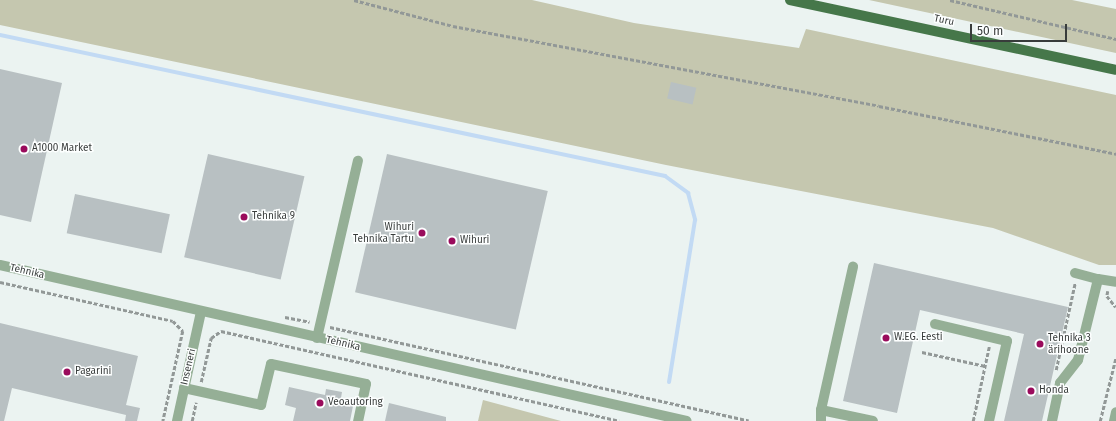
<!DOCTYPE html>
<meta charset="utf-8">
<style>
body{margin:0}
#map{position:relative;width:1116px;height:421px;overflow:hidden;background:#ebf3f1;font-family:"Fira Sans",sans-serif}
div>[style]{position:absolute}
.green>*{inset:0;background:#c5c7af}
.stream>*{height:4px;margin:-2px;padding:0 2px;transform-origin:2px;border-radius:2px;background:#c2daf4}
.building>*{inset:0;background:#b8c0c2;transform-origin:0 0}
.path>*{height:2.5px;margin-top:-1.25px;transform-origin:0;background:repeating-linear-gradient(90deg,#929897 0 4px,transparent 0 6px)}
.minor>*{height:10px;margin:-5px;padding:0 5px;transform-origin:5px;border-radius:5px;background:#95af96}
.major>*{height:10px;margin:-5px;padding:0 5px;transform-origin:5px;border-radius:5px;background:#46774a}
.dots>*{width:11px;height:11px;translate:-50% -50%;box-sizing:border-box;border:2px solid #fdffff;border-radius:50%}
span{translate:-50% -50%;white-space:nowrap;text-align:center;line-height:1.15;-webkit-text-stroke:3px #fdffff;paint-order:stroke}
.street-label{font-size:10px;color:#383c3b}
.poi-label{font-size:10px;color:#383c3b}
.left{translate:0 -50%;text-align:left}
.right{translate:-100% -50%;text-align:right}
.scale{position:absolute;left:970px;top:24px;width:97px;height:18px;box-sizing:border-box;border:2px solid #383c3b;border-top:0;padding-left:5px;font-size:12px;line-height:14px;white-space:nowrap;color:#383c3b;-webkit-text-stroke:3px #fdffff;paint-order:stroke}
</style>
<div id="map">
<div class="green">
<i style="clip-path:polygon(0 0,532px 0,634px 23px,799px 48px,806px 29px,1116px 95px,1116px 265px,1099px 265px,993px 228px,666px 165px,0 25px)"></i>
<i style="clip-path:polygon(869px 0,1072px 0,1116px 9px,1116px 53px)"></i>
<i style="clip-path:polygon(483px 400px,561px 421px,478px 421px)"></i>
</div>
<div class="stream">
<i style="left:0;top:35px;width:680px;rotate:11.97deg"></i>
<i style="left:665px;top:176px;width:29px;rotate:36deg"></i>
<i style="left:688px;top:193px;width:28px;rotate:75deg"></i>
<i style="left:695px;top:220px;width:164px;rotate:99.1deg"></i>
</div>
<div class="building">
<i style="clip-path:polygon(0 69px,62px 83px,31px 222px,0 215px)"></i>
<i style="left:671px;top:82px;width:26px;height:17px;rotate:13deg"></i>
<i style="left:208px;top:154px;width:99px;height:106px;rotate:13deg"></i>
<i style="left:387px;top:154px;width:165px;height:142px;rotate:13deg"></i>
<i style="left:75px;top:194px;width:97px;height:40px;rotate:12deg"></i>
<i style="clip-path:polygon(874px 263px,1068px 307px,1042px 421px,1004px 421px,1024px 334px,920px 310px,897px 413px,843px 401px)"></i>
<i style="clip-path:polygon(0 323px,138px 356px,126px 405px,140px 408px,137px 421px,125px 421px,126px 415px,12px 388px,4px 421px,0 421px)"></i>
<i style="clip-path:polygon(289px 387px,325px 395px,326px 389px,342px 392px,341px 398px,354px 401px,350px 421px,293px 421px,296px 408px,285px 405px)"></i>
<i style="clip-path:polygon(389px 403px,446px 417px,446px 421px,385px 421px)"></i>
</div>
<div class="path">
<i style="left:354px;top:0;width:102px;rotate:14.7deg"></i>
<i style="left:453px;top:26px;width:433px;rotate:10.6deg"></i>
<i style="left:879px;top:106px;width:242px;rotate:11.4deg"></i>
<i style="left:950px;top:0;width:171px;rotate:13.2deg"></i>
<i style="left:0;top:282px;width:177px;rotate:12.7deg"></i>
<i style="left:173px;top:321px;width:14px;rotate:45deg"></i>
<i style="left:183px;top:331px;width:92px;rotate:102.5deg"></i>
<i style="left:1108px;top:291px;width:5px;rotate:101deg"></i>
<i style="left:1107px;top:296px;width:14px;rotate:51deg"></i>
<i style="left:285px;top:317px;width:25px;rotate:11deg"></i>
<i style="left:330px;top:327px;width:429px;rotate:12.6deg"></i>
<i style="left:922px;top:352px;width:65px;rotate:12.5deg"></i>
<i style="left:1056px;top:370px;width:89px;rotate:-77.7deg"></i>
<i style="left:201px;top:382px;width:45px;rotate:-77.2deg"></i>
<i style="left:211px;top:338px;width:12px;rotate:-35deg"></i>
<i style="left:221px;top:331px;width:408px;rotate:12.7deg"></i>
<i style="left:192px;top:421px;width:19px;rotate:-78deg"></i>
<i style="left:973px;top:421px;width:76px;rotate:-77.8deg"></i>
<i style="left:1100px;top:421px;width:66px;rotate:-76deg"></i>
</div>
<div class="minor">
<i style="left:0;top:265px;width:704px;rotate:12.79deg"></i>
<i style="left:1075px;top:273px;width:24px;rotate:15deg"></i>
<i style="left:935px;top:324px;width:74px;rotate:13.3deg"></i>
<i style="left:1007px;top:341px;width:82px;rotate:102.7deg"></i>
<i style="left:317px;top:338px;width:182px;rotate:-77deg"></i>
<i style="left:184px;top:388px;width:79px;rotate:12.4deg"></i>
<i style="left:261px;top:405px;width:42px;rotate:-76.3deg"></i>
<i style="left:271px;top:364px;width:97px;rotate:11.9deg"></i>
<i style="left:366px;top:384px;width:38px;rotate:102deg"></i>
<i style="left:821px;top:410px;width:53px;rotate:11.9deg"></i>
<i style="left:177px;top:421px;width:112px;rotate:-77.6deg"></i>
<i style="left:821px;top:421px;width:11px;rotate:-90deg"></i>
<i style="left:821px;top:410px;width:147px;rotate:-77.4deg"></i>
<i style="left:1052px;top:421px;width:39px;rotate:-78deg"></i>
<i style="left:1060px;top:383px;width:29px;rotate:-52deg"></i>
<i style="left:1078px;top:360px;width:83px;rotate:-76.1deg"></i>
<i style="left:1098px;top:279px;width:18px;rotate:9deg"></i>
<i style="left:1114px;top:421px;width:9px;rotate:-77deg"></i>
</div>
<div class="major">
<i style="left:790px;top:0;width:333px;rotate:12.1deg"></i>
</div>
<div class="dots">
<i style="left:24px;top:149px;background:#9a0b5c"></i>
<i style="left:244px;top:217px;background:#9a0b5c"></i>
<i style="left:422px;top:233px;background:#9a0b5c"></i>
<i style="left:452px;top:241px;background:#9a0b5c"></i>
<i style="left:886px;top:338px;background:#9a0b5c"></i>
<i style="left:1040px;top:344px;background:#9a0b5c"></i>
<i style="left:67px;top:372px;background:#9a0b5c"></i>
<i style="left:1031px;top:391px;background:#9a0b5c"></i>
<i style="left:320px;top:403px;background:#9a0b5c"></i>
</div>
<div class="street-label">
<span style="left:944px;top:21px;rotate:12deg">Turu</span>
<span style="left:27px;top:272px;rotate:13deg">Tehnika</span>
<span style="left:343px;top:344px;rotate:13deg">Tehnika</span>
<span style="left:189px;top:367px;rotate:-77deg">Inseneri</span>
</div>
<div class="poi-label">
<span class="left" style="left:32px;top:149px">A1000 Market</span>
<span class="left" style="left:252px;top:217px">Tehnika 9</span>
<span class="right" style="left:414px;top:233px">Wihuri<br>Tehnika Tartu</span>
<span class="left" style="left:460px;top:241px">Wihuri</span>
<span class="left" style="left:894px;top:338px">W.EG. Eesti</span>
<span class="left" style="left:1048px;top:344px">Tehnika 3<br>ärihoone</span>
<span class="left" style="left:75px;top:372px">Pagarini</span>
<span class="left" style="left:1039px;top:391px">Honda</span>
<span class="left" style="left:328px;top:403px">Veoautoring</span>
</div>
<div class="scale">50 m</div>
</div>
